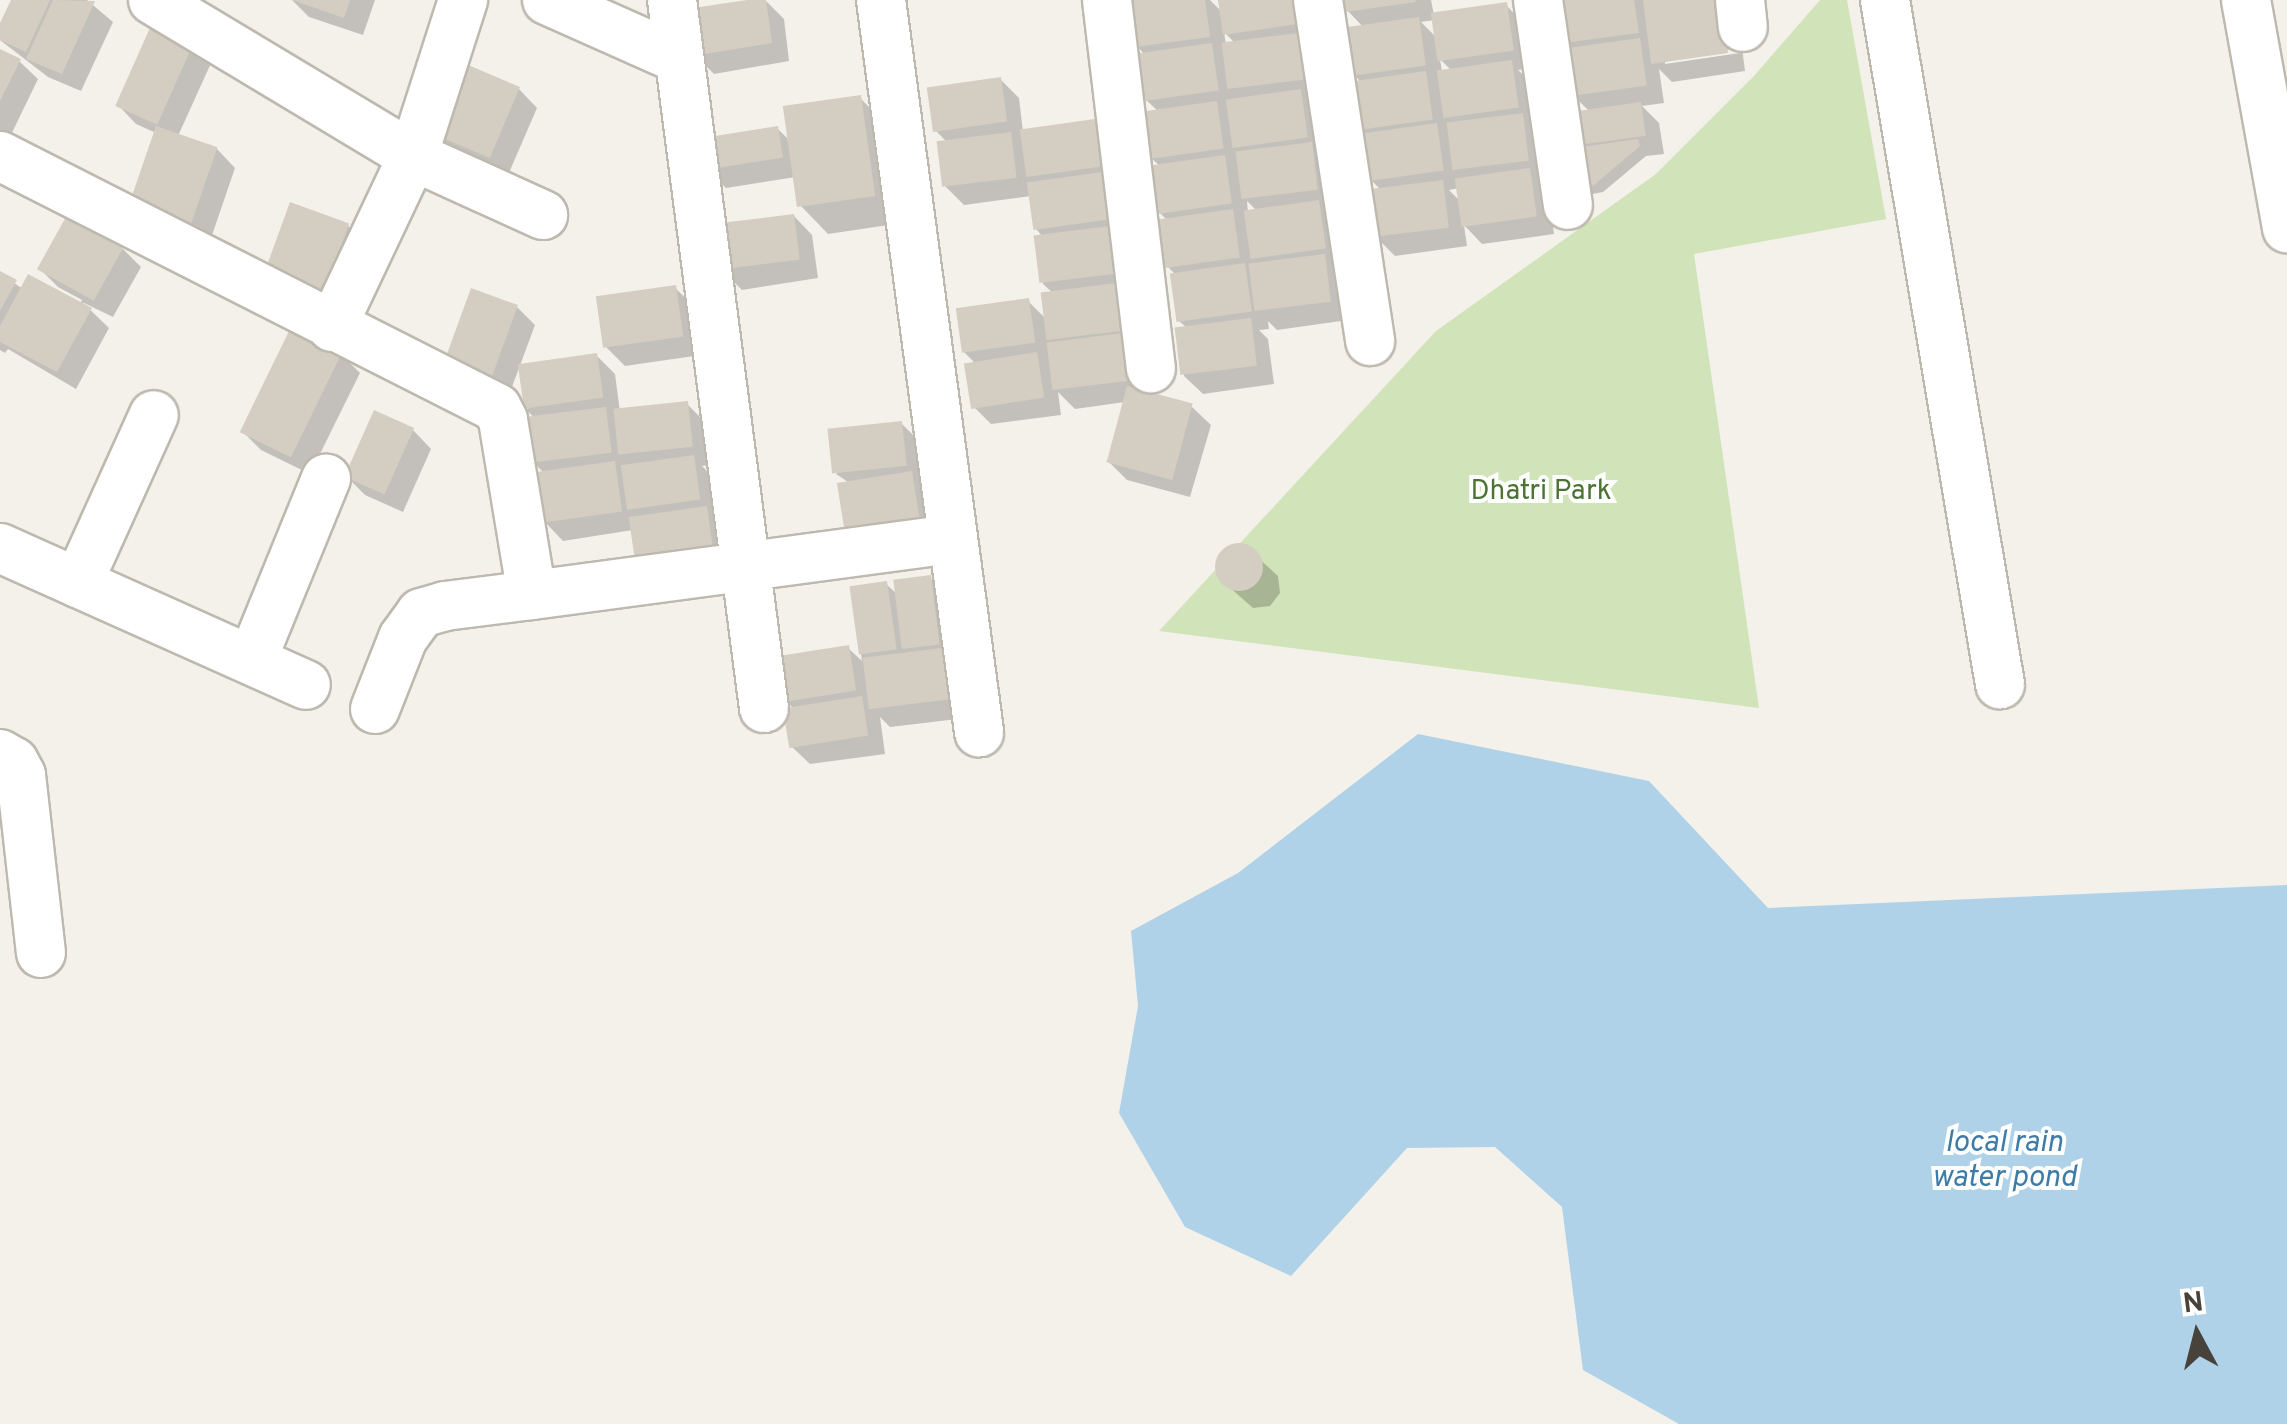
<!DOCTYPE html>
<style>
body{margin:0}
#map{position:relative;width:2287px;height:1424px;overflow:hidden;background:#f4f1eb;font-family:Overpass,sans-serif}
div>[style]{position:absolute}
.green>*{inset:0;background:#d1e3b9}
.water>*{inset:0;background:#afd2e9}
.shadow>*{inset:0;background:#0003}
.building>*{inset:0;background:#d4cdc2;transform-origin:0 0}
.round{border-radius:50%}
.roads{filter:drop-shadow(2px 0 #beb9af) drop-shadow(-2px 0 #beb9af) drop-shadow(0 2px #beb9af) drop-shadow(0 -2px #beb9af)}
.street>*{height:48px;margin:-24px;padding:0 24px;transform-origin:24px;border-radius:24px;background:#fff}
span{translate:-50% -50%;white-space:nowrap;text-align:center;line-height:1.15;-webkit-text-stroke:8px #fff;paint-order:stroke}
.park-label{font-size:28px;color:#4c7333}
.water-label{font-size:30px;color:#3e7ca8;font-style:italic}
.north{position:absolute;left:2147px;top:1284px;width:100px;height:100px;-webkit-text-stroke:8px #fff;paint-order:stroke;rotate:353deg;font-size:28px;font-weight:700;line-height:40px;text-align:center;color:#47423a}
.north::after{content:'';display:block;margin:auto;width:35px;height:45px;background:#47423a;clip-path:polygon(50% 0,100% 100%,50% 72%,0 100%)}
</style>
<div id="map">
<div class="green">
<i style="clip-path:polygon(1820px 0,1847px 0,1886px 219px,1694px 254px,1759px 708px,1159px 631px,1436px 331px,1656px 174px,1754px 76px)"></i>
</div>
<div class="water">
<i style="clip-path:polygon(1418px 734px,1649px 781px,1768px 908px,2287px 885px,2287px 1424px,1679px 1424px,1583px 1370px,1562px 1207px,1495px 1147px,1407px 1148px,1291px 1276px,1185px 1227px,1119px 1113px,1138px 1006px,1131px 931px,1238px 873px)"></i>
</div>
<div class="shadow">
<i style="clip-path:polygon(14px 0,87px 0,113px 22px,81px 91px,48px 77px,0 40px,0 29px)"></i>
<i style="clip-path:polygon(292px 0,375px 0,363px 35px,309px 17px)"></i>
<i style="clip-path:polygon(765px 0,784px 19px,789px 61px,714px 74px,695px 55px)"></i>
<i style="clip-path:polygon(evenodd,1141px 0,1210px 0,1222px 12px,1221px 0,1309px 0,1321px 98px,1309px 100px,1319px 110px,1335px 208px,1324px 209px,1336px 222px,1343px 266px,1334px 267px,1342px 275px,1348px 320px,1277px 330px,1268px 321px,1269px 329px,1259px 330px,1268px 339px,1274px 384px,1203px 394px,1184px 376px,1188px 329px,1178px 320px,1176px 275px,1167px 266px,1168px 221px,1159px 212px,1160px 166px,1151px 158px,1158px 111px,1146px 100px,1145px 55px,1137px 46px,1141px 0,1224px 32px,1236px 44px,1226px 45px,1224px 32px,1141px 0,1247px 201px,1257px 211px,1248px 213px,1247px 201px)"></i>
<i style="clip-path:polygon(evenodd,1346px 0,1431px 0,1434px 15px,1506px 5px,1524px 24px,1531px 68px,1518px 70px,1530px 81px,1536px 125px,1532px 126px,1541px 135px,1547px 179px,1539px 180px,1548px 189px,1554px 234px,1482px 244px,1464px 225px,1467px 246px,1395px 256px,1376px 237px,1382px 191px,1371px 180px,1360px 129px,1361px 82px,1353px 74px,1364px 28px,1348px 11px,1346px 0,1435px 20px,1438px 39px,1421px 22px,1435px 20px,1346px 0,1440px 59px,1452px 71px,1442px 72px,1440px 59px,1346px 0,1459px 188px,1460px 201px,1449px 190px,1459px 188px)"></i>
<i style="clip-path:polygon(evenodd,1560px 0,1736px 0,1745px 71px,1672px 82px,1659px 69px,1664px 103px,1642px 106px,1659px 123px,1664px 154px,1646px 156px,1603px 192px,1588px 195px,1576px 150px,1590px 112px,1573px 95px,1573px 50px,1566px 42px,1560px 0,1740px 48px,1740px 53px,1665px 64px,1665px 59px,1740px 48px)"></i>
<i style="clip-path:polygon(154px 24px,212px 61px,178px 136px,217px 149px,235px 168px,208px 247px,149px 227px,156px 133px,136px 124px,118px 105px)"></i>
<i style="clip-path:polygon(0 52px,19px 61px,38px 79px,7px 143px,0 139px)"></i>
<i style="clip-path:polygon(1000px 79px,1019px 98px,1023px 132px,1094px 122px,1113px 140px,1146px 394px,1192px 407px,1211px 425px,1190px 497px,1127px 480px,1108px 461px,1125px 402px,1075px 409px,1058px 392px,1061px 415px,991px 424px,972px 405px,974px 362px,964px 352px,1028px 301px,1047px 320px,1054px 294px,1043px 284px,1044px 238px,1036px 229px,1031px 196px,964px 205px,945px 186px,948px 143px,935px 130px)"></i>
<i style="clip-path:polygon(519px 89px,537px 108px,508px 175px,452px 150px,433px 131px)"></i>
<i style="clip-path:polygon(860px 98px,888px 126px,902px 223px,828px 234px,801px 206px,796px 177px,726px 188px,707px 170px,777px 128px,791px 142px)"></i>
<i style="clip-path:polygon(794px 216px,812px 235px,818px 278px,742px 290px,723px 271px)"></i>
<i style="clip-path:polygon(348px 226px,366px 245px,340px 316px,265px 276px)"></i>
<i style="clip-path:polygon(123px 249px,141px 267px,113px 317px,82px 302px,109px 328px,76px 389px,8px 349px,5px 353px,0 350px,0 274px,23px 289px,80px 304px,82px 300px,58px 287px,40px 269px)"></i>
<i style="clip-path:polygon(675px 288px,694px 306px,701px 355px,625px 366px,606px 347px)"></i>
<i style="clip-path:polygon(517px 307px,535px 325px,509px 395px,466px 380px)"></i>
<i style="clip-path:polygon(341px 354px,360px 373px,310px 474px,261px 450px,242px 431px)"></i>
<i style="clip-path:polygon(596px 355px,615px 374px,620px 412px,687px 404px,706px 423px,711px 465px,702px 466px,712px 476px,732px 577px,633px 530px,563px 541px,545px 522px,545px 474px,535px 464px,536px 419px,526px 410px)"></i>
<i style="clip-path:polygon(901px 423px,920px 442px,921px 484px,930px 493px,937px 541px,836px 474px)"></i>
<i style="clip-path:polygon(413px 430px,431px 449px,403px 512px,365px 495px,347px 477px)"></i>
<i style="clip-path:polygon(1245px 546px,1278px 576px,1280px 593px,1270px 606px,1253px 608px,1219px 578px,1217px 561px,1228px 548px)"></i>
<i style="clip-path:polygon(930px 578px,949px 596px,966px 718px,890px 727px,880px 717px,885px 754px,810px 764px,791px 746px,793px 708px,784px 699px,848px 648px,862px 661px,852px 588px,886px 584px,898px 595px)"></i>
</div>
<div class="building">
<i style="clip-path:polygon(11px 0,50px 0,26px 52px,0 40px,0 23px)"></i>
<i style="clip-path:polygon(53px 0,95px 1px,62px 74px,26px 59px)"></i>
<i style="clip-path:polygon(292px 0,350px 0,344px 18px)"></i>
<i style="clip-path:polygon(747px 0,766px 0,772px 43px,693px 56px,686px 9px)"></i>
<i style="clip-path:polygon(1128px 0,1205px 0,1210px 37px,1135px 47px)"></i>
<i style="clip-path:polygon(1218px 0,1295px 0,1298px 24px,1223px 35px)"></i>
<i style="clip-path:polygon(1344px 0,1415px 0,1416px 2px,1345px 12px)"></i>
<i style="clip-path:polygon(1557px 0,1634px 0,1639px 33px,1563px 43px)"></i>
<i style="clip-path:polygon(1643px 0,1721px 0,1728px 53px,1651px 64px)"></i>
<i style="left:1507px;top:2px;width:49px;height:77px;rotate:82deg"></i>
<i style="left:1419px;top:17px;width:49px;height:76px;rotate:82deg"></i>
<i style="left:153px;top:21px;width:46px;height:93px;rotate:24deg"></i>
<i style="left:1298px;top:33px;width:47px;height:77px;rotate:83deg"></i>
<i style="left:1640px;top:38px;width:48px;height:76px;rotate:82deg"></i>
<i style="left:1212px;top:43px;width:48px;height:76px;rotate:82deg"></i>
<i style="clip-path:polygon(0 49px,21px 59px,0 101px)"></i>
<i style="left:1512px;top:60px;width:48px;height:76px;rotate:82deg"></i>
<i style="left:461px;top:62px;width:64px;height:77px;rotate:23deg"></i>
<i style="left:1426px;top:71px;width:49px;height:76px;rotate:82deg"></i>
<i style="left:1001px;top:77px;width:45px;height:75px;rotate:82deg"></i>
<i style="left:1301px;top:89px;width:49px;height:76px;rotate:82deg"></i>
<i style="left:861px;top:95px;width:102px;height:79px;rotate:82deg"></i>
<i style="left:1217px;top:101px;width:48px;height:77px;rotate:82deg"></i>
<i style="left:1641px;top:102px;width:34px;height:75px;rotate:82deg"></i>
<i style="left:1523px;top:113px;width:48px;height:77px;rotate:83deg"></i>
<i style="left:1095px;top:119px;width:48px;height:76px;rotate:82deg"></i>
<i style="left:1437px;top:123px;width:48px;height:77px;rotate:82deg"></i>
<i style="left:156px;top:126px;width:65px;height:88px;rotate:19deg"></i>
<i style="left:778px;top:126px;width:32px;height:80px;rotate:81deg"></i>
<i style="left:1011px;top:132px;width:46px;height:75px;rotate:83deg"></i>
<i style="clip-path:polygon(1638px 139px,1640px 146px,1594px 185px,1577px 187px,1574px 148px)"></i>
<i style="left:1312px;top:142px;width:48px;height:77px;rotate:83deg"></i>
<i style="left:1225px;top:155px;width:49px;height:76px;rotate:82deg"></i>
<i style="left:1530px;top:168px;width:49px;height:76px;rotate:82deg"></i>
<i style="left:1102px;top:172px;width:48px;height:76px;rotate:82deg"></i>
<i style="left:1443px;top:180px;width:48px;height:77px;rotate:83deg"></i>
<i style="left:1319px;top:200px;width:49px;height:76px;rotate:82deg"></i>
<i style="left:290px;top:202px;width:63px;height:80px;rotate:20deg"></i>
<i style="left:1233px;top:209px;width:49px;height:76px;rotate:82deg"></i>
<i style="left:794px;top:214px;width:46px;height:80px;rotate:83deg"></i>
<i style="left:67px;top:215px;width:65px;height:62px;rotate:29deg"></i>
<i style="left:1110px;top:226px;width:48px;height:77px;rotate:83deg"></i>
<i style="left:1325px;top:254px;width:48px;height:77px;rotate:83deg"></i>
<i style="left:1245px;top:263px;width:49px;height:76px;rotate:82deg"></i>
<i style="clip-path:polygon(0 271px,17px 280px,0 311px)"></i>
<i style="clip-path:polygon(28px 274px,92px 308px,57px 372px,0 342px,0 326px)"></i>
<i style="left:1117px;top:283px;width:48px;height:77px;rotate:83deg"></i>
<i style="left:676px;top:285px;width:52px;height:81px;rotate:82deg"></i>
<i style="left:471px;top:288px;width:50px;height:79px;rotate:20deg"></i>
<i style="left:1029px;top:298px;width:45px;height:74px;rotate:82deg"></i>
<i style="left:1251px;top:318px;width:48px;height:77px;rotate:83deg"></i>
<i style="left:291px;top:327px;width:57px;height:117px;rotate:26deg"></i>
<i style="left:1123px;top:333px;width:48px;height:77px;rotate:83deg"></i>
<i style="left:1037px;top:352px;width:46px;height:74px;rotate:81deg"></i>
<i style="left:597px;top:353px;width:45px;height:80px;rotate:82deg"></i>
<i style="left:1127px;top:386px;width:68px;height:79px;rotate:15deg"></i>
<i style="left:688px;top:401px;width:46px;height:75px;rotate:84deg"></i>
<i style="left:606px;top:407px;width:46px;height:80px;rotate:83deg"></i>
<i style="left:374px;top:410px;width:44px;height:73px;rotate:24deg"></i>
<i style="left:902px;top:421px;width:45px;height:75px;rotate:84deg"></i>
<i style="left:694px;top:455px;width:45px;height:74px;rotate:82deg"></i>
<i style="left:615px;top:461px;width:51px;height:81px;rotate:82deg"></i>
<i style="left:912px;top:471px;width:53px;height:76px;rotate:81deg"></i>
<i style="left:707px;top:506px;width:53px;height:79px;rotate:82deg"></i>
<i class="round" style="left:1215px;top:543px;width:48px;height:48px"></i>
<i style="left:931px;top:575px;width:70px;height:38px;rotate:83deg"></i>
<i style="left:887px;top:581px;width:69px;height:38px;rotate:82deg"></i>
<i style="left:849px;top:645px;width:46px;height:74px;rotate:81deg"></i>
<i style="left:942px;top:648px;width:52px;height:80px;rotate:83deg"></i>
<i style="left:862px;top:696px;width:40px;height:80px;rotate:81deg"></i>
</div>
<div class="roads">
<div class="street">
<i style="left:153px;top:0;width:303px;rotate:31deg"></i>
<i style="left:413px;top:156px;width:143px;rotate:24.4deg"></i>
<i style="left:547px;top:0;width:142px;rotate:24deg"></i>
<i style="left:672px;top:0;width:714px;rotate:82.6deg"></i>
<i style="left:881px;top:0;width:739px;rotate:82.37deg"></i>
<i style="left:1107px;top:0;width:371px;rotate:83.2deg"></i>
<i style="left:1318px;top:0;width:345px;rotate:81.3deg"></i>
<i style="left:1538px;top:0;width:207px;rotate:81.7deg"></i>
<i style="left:1740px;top:0;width:27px;rotate:84deg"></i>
<i style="left:1885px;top:0;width:694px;rotate:80.46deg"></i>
<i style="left:2246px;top:0;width:232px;rotate:79.8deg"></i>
<i style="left:0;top:156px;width:557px;rotate:26.89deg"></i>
<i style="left:497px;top:408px;width:13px;rotate:63deg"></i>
<i style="left:503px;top:420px;width:177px;rotate:80.6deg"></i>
<i style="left:532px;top:595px;width:424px;rotate:-7.6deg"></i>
<i style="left:332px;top:327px;width:189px;rotate:-64.7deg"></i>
<i style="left:413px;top:156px;width:164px;rotate:-72.2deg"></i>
<i style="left:0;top:548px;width:335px;rotate:24.1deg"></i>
<i style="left:78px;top:583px;width:184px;rotate:-65.7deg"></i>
<i style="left:252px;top:660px;width:196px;rotate:-67.8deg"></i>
<i style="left:375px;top:709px;width:76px;rotate:-68.5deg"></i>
<i style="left:403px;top:638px;width:31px;rotate:-54deg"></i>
<i style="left:421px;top:613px;width:25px;rotate:-16deg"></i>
<i style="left:445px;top:606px;width:88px;rotate:-7.2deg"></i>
<i style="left:0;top:754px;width:16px;rotate:30deg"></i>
<i style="left:14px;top:762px;width:15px;rotate:62deg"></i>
<i style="left:21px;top:775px;width:179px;rotate:83.6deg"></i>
</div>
</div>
<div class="park-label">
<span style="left:1541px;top:492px">Dhatri Park</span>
</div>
<div class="water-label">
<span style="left:2004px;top:1161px">local rain<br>water pond</span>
</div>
<div class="north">N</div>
</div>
